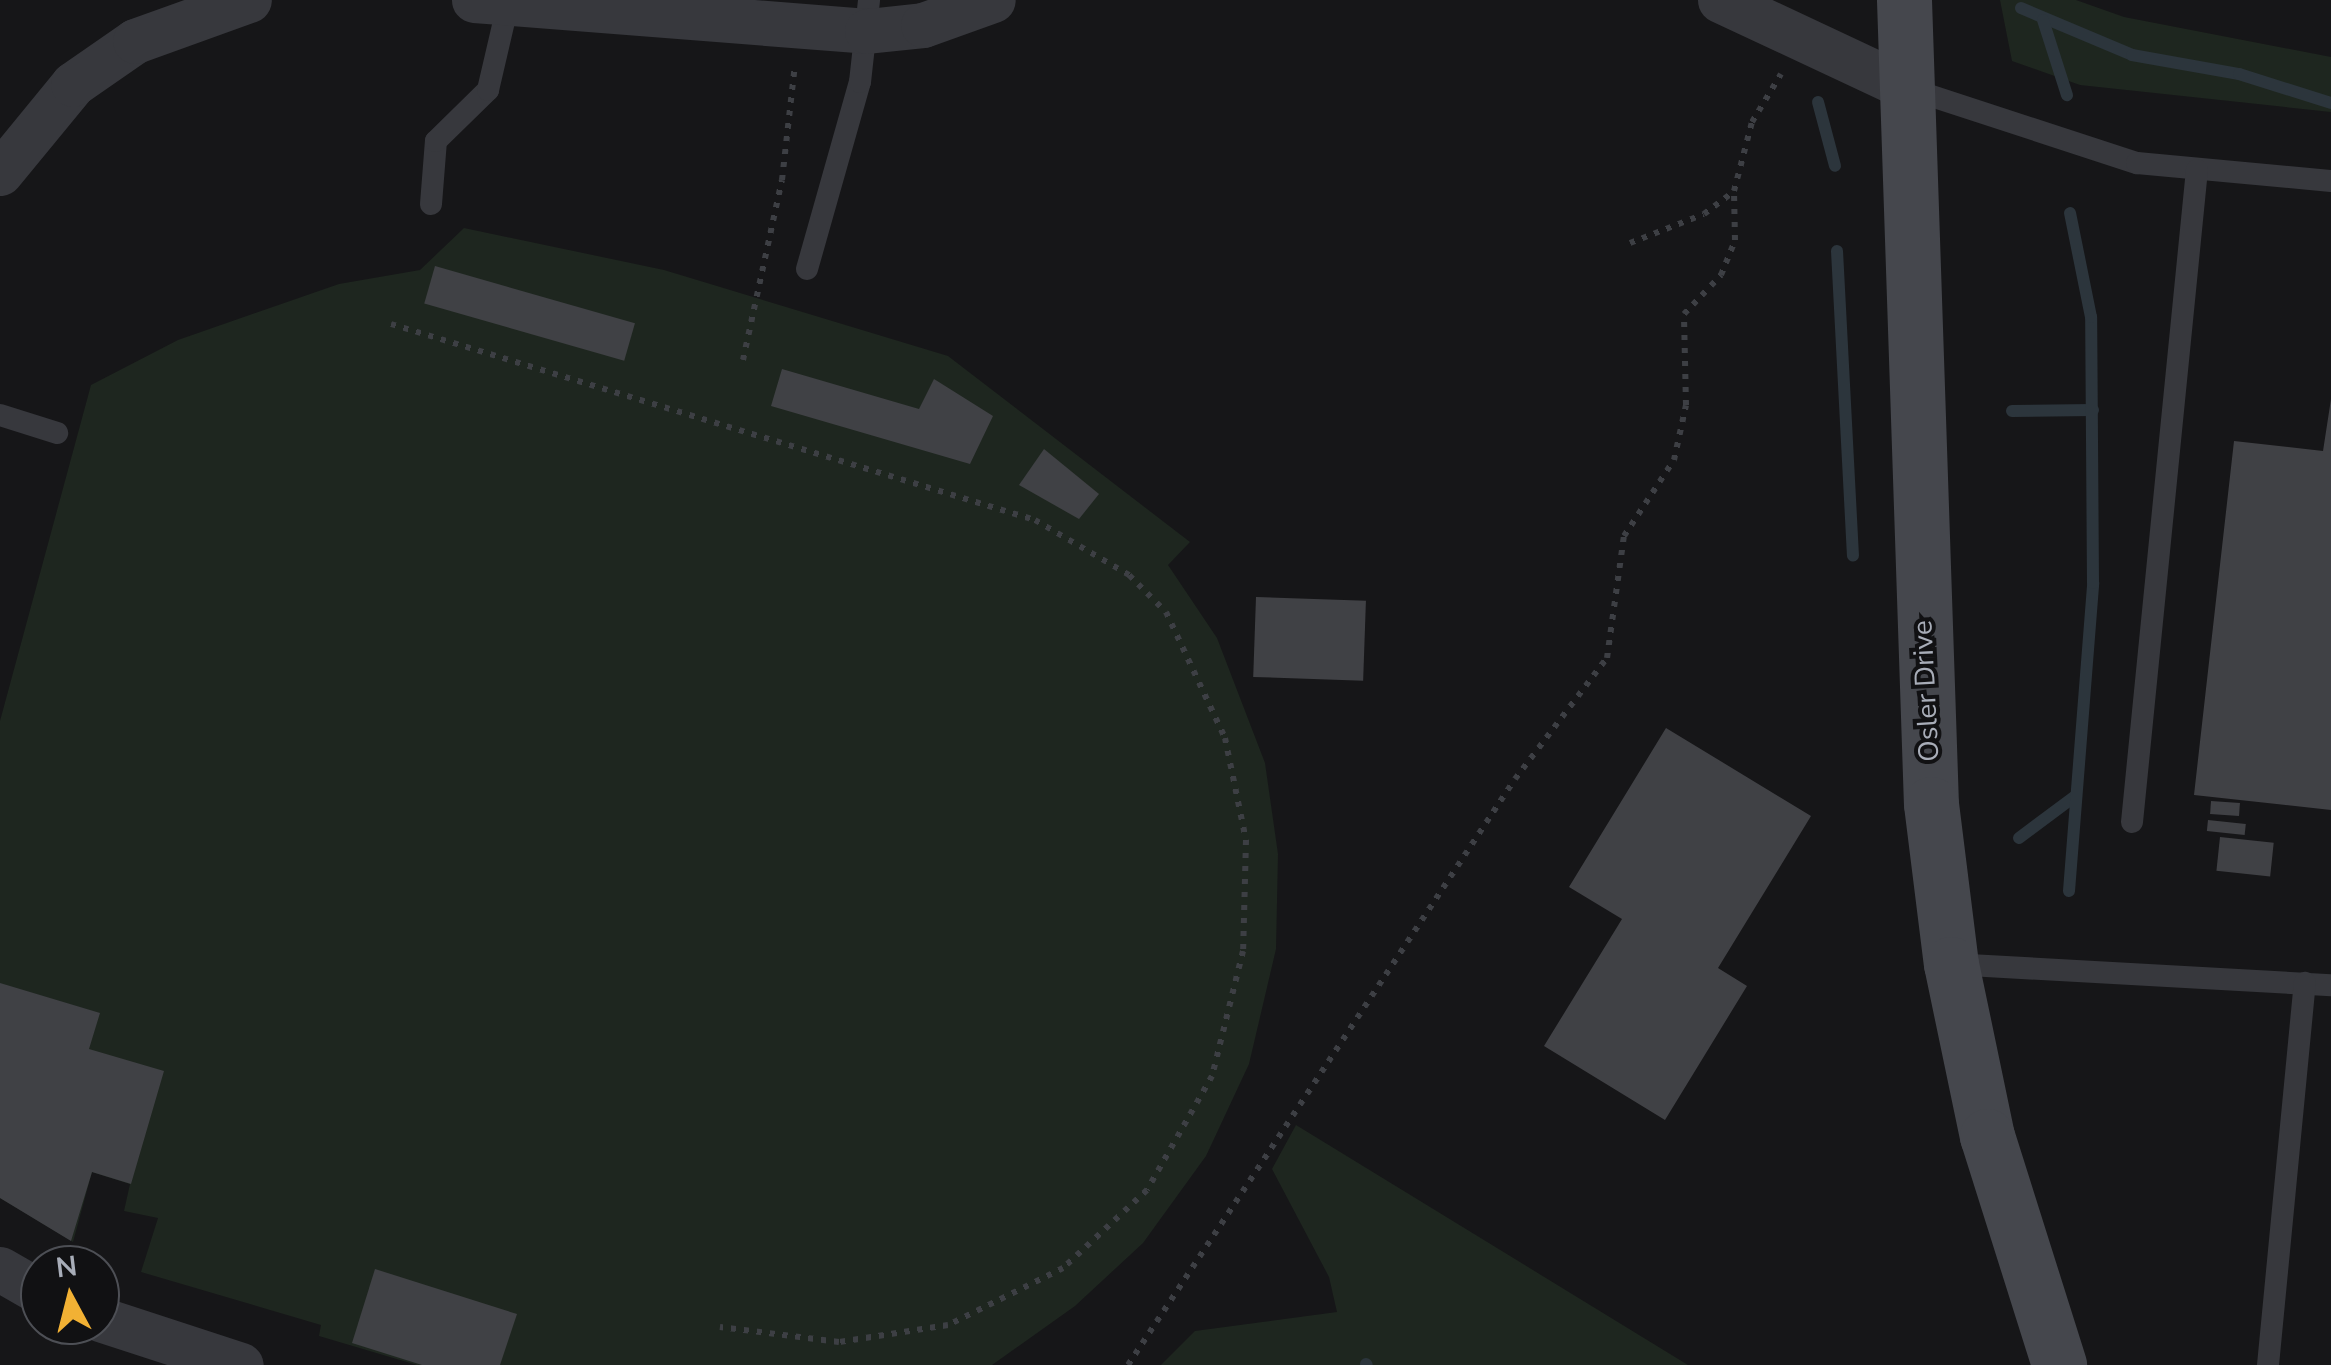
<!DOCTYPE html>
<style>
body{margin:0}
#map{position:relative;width:2331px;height:1365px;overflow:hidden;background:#161618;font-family:"Nunito Sans",sans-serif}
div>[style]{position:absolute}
.green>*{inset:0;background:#1e261f}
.stream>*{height:12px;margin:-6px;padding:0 6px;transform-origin:6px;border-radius:6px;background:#2c353c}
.building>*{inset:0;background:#404145;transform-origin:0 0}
.path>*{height:6px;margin-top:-3px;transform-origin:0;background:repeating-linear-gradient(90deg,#3d3f44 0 5px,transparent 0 13px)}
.lane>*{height:22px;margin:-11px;padding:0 11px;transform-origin:11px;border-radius:11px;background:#37383d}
.street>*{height:45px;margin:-22.5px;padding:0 22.5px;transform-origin:22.5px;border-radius:22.5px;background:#37383d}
.secondary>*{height:55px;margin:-27.5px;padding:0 27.5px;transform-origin:27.5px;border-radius:27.5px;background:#45474d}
span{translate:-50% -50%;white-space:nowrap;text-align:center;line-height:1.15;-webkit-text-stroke:8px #111113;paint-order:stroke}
.street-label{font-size:28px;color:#a8adb8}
.north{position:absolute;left:20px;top:1245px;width:100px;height:100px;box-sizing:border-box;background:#111113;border:2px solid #4d4f55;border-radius:50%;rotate:353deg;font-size:28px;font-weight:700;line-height:40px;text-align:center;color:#a8adb8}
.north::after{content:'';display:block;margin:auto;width:35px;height:45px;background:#f2b134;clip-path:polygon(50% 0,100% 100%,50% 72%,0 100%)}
</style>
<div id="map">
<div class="green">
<i style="clip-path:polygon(2000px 0,2076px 0,2124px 17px,2331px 57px,2331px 112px,2080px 85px,2012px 61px)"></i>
<i style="clip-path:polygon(464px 228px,664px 270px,948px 356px,1190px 542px,1168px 565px,1217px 638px,1265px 763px,1278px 854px,1276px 949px,1249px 1064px,1206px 1156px,1143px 1243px,1075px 1306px,992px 1365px,417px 1365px,319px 1336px,321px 1325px,141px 1272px,158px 1218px,124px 1211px,130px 1184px,92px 1172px,73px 1242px,0 1198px,0 721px,91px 385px,178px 340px,339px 284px,420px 270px)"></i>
<i style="clip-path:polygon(1296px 1125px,1688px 1365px,1161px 1365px,1195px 1331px,1337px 1312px,1329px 1277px,1272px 1169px)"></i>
</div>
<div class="stream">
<i style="left:2021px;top:8px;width:121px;rotate:22.9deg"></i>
<i style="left:2132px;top:55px;width:109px;rotate:10.1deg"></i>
<i style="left:2239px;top:74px;width:96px;rotate:17.5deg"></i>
<i style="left:2043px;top:20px;width:79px;rotate:72.3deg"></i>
<i style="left:1818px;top:102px;width:66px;rotate:75.1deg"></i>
<i style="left:1837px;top:251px;width:305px;rotate:87deg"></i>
<i style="left:2012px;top:411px;width:81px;rotate:-0.7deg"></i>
<i style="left:2019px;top:838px;width:69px;rotate:-36.7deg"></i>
<i style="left:2069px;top:891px;width:309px;rotate:-85.5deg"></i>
<i style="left:2093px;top:583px;width:266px;rotate:-90.4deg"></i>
<i style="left:2091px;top:317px;width:106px;rotate:-101.4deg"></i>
<i style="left:1366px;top:1364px;width:1px;rotate:45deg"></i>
</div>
<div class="building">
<i style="left:435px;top:266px;width:208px;height:39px;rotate:16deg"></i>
<i style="clip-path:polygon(782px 369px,919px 409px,934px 379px,993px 416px,970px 464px,771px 406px)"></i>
<i style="clip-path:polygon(2331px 399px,2331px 810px,2194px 795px,2234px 441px,2323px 451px)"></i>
<i style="clip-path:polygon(1044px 449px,1099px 494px,1079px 519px,1019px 485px)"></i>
<i style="left:1256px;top:597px;width:110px;height:80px;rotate:2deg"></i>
<i style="clip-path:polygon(1666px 728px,1811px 816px,1718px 968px,1747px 986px,1665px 1120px,1544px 1046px,1622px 919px,1569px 887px)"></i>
<i style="left:2211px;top:801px;width:29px;height:13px;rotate:4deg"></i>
<i style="left:2208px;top:820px;width:38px;height:11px;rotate:6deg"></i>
<i style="left:2220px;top:837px;width:54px;height:34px;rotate:6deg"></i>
<i style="clip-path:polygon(0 983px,100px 1013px,89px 1049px,164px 1071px,131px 1184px,92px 1172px,71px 1241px,0 1198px)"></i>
<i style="clip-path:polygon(375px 1269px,517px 1314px,500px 1365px,422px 1365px,352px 1343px)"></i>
</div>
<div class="path">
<i style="left:1630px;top:243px;width:79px;rotate:-21.4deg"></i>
<i style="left:1704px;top:214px;width:38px;rotate:-37deg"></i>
<i style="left:1734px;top:191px;width:71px;rotate:-75.4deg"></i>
<i style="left:1752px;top:122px;width:56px;rotate:-58.9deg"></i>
<i style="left:391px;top:324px;width:673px;rotate:16.93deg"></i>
<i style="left:1035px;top:520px;width:109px;rotate:30.3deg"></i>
<i style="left:1129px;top:575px;width:52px;rotate:45deg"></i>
<i style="left:1166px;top:612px;width:139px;rotate:64.9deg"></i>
<i style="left:1225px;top:738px;width:104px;rotate:78.4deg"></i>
<i style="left:1246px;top:840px;width:111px;rotate:91.5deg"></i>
<i style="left:1243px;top:951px;width:129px;rotate:103.9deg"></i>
<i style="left:1212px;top:1076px;width:131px;rotate:119.7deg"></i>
<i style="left:1147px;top:1190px;width:115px;rotate:137.1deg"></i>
<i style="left:1063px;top:1268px;width:128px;rotate:153.6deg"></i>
<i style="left:948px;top:1325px;width:110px;rotate:171.1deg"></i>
<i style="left:839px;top:1342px;width:120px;rotate:-172.8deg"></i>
<i style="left:743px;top:360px;width:184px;rotate:-77.8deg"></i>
<i style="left:782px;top:180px;width:116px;rotate:-83.6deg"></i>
<i style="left:1128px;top:1365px;width:702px;rotate:-56.56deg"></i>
<i style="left:1515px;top:779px;width:152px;rotate:-52.8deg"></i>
<i style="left:1607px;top:658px;width:123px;rotate:-82.1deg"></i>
<i style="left:1624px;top:536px;width:91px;rotate:-56.7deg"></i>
<i style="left:1674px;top:460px;width:56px;rotate:-77.7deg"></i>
<i style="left:1686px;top:405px;width:91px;rotate:-91.3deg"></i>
<i style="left:1684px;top:314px;width:54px;rotate:-46.5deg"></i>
<i style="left:1721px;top:275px;width:38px;rotate:-68deg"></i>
<i style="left:1735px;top:240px;width:49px;rotate:-91.2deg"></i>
</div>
<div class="lane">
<i style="left:1910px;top:89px;width:239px;rotate:18.1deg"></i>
<i style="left:2137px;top:163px;width:195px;rotate:5.3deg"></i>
<i style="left:431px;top:204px;width:63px;rotate:-85.5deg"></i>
<i style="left:436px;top:141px;width:73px;rotate:-44.4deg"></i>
<i style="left:488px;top:90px;width:92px;rotate:-76.9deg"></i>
<i style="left:807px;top:269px;width:194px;rotate:-74.2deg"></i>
<i style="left:860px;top:82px;width:82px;rotate:-83.7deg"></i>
<i style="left:0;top:415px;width:60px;rotate:17.5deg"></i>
<i style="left:2132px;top:822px;width:655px;rotate:-84.31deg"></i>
<i style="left:1951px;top:964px;width:381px;rotate:3.2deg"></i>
<i style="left:2268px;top:1365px;width:384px;rotate:-84.5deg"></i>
</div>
<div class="street">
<i style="left:474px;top:0;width:394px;rotate:4.5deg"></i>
<i style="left:867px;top:31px;width:56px;rotate:-6.1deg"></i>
<i style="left:923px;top:25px;width:74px;rotate:-19.7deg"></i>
<i style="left:1720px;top:0;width:210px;rotate:25.1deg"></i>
<i style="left:0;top:173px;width:115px;rotate:-50.6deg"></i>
<i style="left:73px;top:84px;width:75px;rotate:-34.7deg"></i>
<i style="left:135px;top:41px;width:121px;rotate:-19.8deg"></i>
<i style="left:0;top:1269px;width:46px;rotate:29.9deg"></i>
<i style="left:100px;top:1319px;width:148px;rotate:18.1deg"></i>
</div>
<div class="secondary">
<i style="left:1904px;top:0;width:804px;rotate:88.08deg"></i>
<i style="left:1931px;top:804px;width:161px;rotate:82.9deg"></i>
<i style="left:1951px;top:964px;width:176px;rotate:78.2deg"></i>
<i style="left:1987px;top:1136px;width:240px;rotate:72.5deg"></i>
</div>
<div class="street-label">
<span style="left:1926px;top:691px;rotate:-93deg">Osler Drive</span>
</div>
<div class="north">N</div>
</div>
